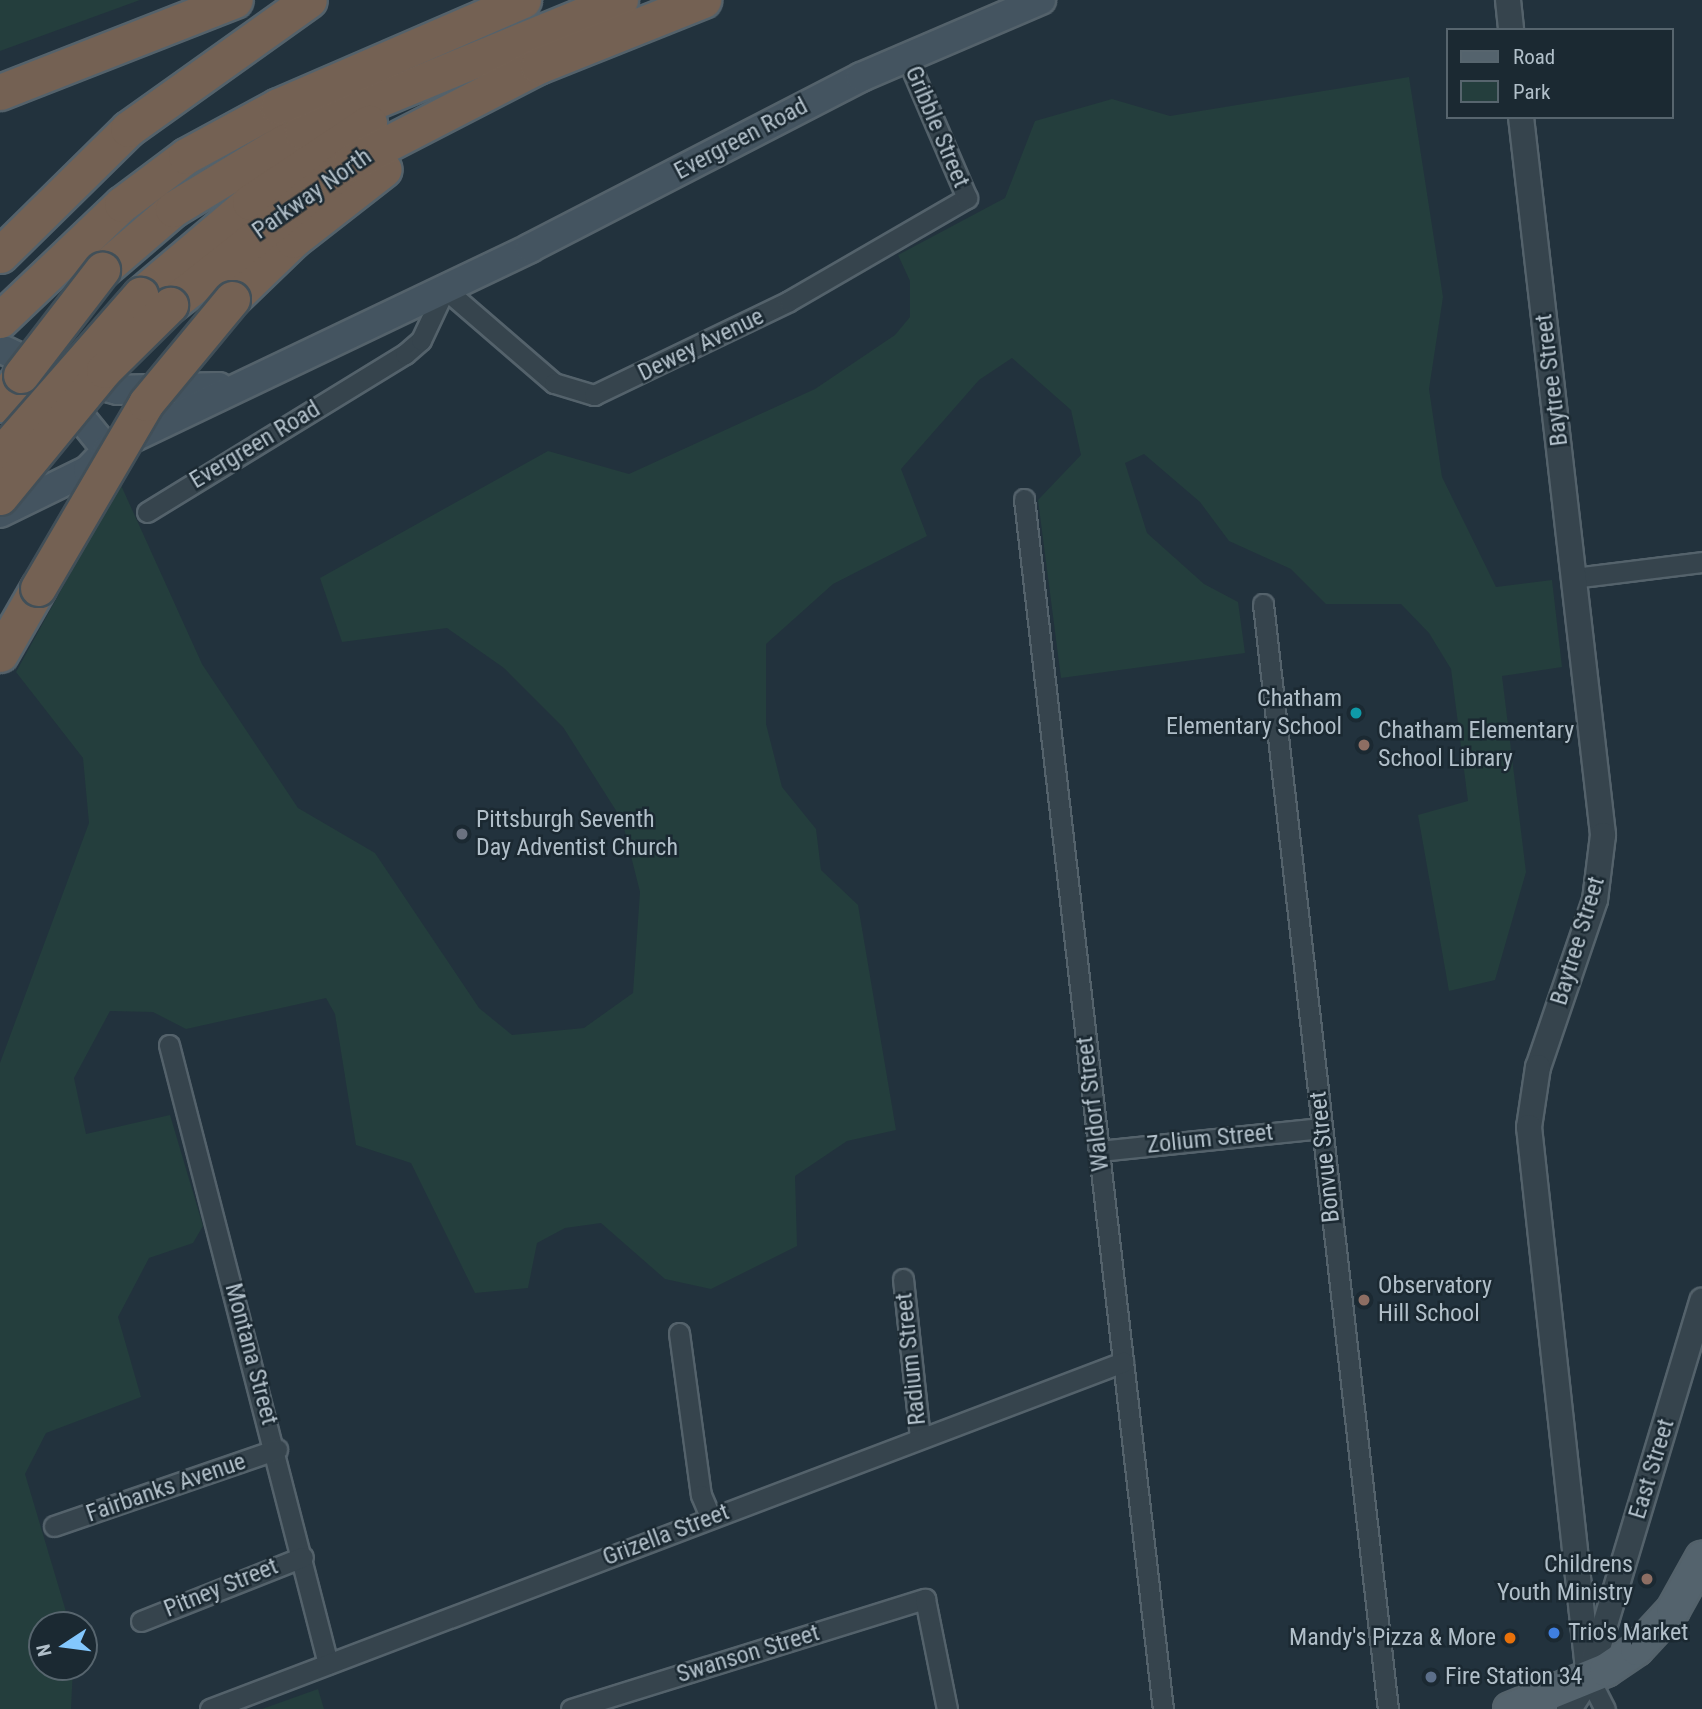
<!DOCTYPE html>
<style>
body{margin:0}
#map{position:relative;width:1702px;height:1709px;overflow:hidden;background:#22323d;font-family:"Roboto Condensed",sans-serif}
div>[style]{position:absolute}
.green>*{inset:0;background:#243e3d}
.roads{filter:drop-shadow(2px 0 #54626b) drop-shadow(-2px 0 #54626b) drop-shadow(0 2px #54626b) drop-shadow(0 -2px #54626b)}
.minor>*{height:19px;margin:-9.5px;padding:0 9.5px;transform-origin:9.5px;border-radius:9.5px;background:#36444d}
.tertiary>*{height:24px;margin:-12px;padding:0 12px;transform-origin:12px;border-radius:12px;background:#36444d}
.secondary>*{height:28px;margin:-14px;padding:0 14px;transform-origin:14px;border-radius:14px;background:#445460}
.primary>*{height:32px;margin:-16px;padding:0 16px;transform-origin:16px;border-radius:16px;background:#54636d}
.motorway>*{height:35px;margin:-17.5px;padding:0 17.5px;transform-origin:17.5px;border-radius:17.5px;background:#746153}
.bridges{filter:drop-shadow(2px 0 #414f58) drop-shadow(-2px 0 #414f58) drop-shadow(0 2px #414f58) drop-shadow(0 -2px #414f58)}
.motorway-bridge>*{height:35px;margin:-17.5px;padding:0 17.5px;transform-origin:17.5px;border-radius:17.5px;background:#746153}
.dots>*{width:19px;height:19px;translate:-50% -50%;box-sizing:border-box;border:4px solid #1b2932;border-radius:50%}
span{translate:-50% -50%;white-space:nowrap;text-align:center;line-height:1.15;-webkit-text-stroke:5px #1b2932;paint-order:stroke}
.street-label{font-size:24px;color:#b1bfc9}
.poi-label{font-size:24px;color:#b1bfc9}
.right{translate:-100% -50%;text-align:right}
.left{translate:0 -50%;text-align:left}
.legend{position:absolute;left:1446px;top:28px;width:228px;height:91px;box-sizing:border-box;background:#1b2932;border:2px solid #57656e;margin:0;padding:9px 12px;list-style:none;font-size:21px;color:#b1bfc9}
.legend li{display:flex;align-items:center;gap:14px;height:35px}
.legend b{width:35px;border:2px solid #57656e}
.north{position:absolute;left:28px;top:1611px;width:70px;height:70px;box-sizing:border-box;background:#1b2932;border:2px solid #57656e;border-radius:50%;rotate:257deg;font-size:19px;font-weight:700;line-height:28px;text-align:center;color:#b1bfc9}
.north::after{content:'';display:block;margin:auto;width:24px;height:32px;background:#83c7fd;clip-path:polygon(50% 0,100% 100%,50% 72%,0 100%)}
</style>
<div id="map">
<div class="green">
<i style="clip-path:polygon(0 0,140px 0,0 51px)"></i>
<i style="clip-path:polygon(1409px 77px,1443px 297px,1429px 389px,1442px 477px,1496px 587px,1552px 580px,1562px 667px,1502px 676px,1526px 872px,1495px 980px,1449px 991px,1418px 815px,1468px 801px,1451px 669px,1429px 633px,1401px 604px,1326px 604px,1291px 569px,1229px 541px,1200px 502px,1144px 454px,1125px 463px,1147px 533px,1204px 584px,1238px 602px,1245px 653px,1061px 678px,1038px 500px,1081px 455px,1071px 410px,1012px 358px,979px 380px,901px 469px,927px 536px,833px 584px,766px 644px,766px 724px,782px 787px,816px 829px,821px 870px,858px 905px,896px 1130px,847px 1141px,795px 1176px,797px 1246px,711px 1289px,665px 1279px,601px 1223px,565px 1228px,537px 1243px,528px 1288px,475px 1293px,411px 1163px,356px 1145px,335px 1014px,326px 998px,186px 1029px,153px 1012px,110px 1011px,74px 1078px,86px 1134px,170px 1115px,203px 1226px,193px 1243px,149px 1258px,118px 1317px,141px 1397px,46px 1433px,25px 1474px,70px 1625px,42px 1625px,42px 1667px,73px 1667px,71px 1709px,0 1709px,0 1063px,89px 823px,83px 758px,16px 672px,120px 483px,202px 664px,298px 808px,375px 853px,479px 1008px,512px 1035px,584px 1028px,633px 993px,640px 892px,622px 820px,563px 727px,504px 668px,447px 628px,342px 642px,320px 578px,548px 451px,629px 474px,815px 389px,895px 335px,910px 317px,910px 281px,898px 255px,1005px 198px,1035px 121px,1112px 99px,1170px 116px)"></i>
<i style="clip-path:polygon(318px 1689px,324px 1709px,262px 1709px)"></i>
</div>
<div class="roads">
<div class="minor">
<i style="left:1024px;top:499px;width:1218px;rotate:83.45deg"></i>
<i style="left:147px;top:512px;width:303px;rotate:-31.5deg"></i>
<i style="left:405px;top:354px;width:21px;rotate:-41deg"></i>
<i style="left:421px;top:340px;width:56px;rotate:-64.8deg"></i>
<i style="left:445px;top:289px;width:144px;rotate:40.8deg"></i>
<i style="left:554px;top:383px;width:42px;rotate:16.7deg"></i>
<i style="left:594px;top:395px;width:216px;rotate:-25.7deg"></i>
<i style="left:789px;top:301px;width:206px;rotate:-30.1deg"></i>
<i style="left:967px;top:198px;width:155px;rotate:-113.2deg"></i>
<i style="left:1574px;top:578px;width:129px;rotate:-7.1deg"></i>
<i style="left:1263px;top:604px;width:1112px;rotate:83.55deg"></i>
<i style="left:169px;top:1045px;width:639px;rotate:75.59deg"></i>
<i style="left:1099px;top:1151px;width:224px;rotate:-5.9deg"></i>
<i style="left:903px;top:1279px;width:160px;rotate:83.9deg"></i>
<i style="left:679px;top:1333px;width:163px;rotate:82.3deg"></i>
<i style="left:701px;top:1495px;width:25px;rotate:67deg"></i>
<i style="left:54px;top:1526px;width:236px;rotate:-19deg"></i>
<i style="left:141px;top:1621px;width:174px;rotate:-21.6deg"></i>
<i style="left:1589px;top:1678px;width:35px;rotate:63deg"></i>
<i style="left:210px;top:1709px;width:977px;rotate:-20.81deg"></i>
<i style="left:571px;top:1709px;width:371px;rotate:-17.3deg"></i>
<i style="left:925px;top:1599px;width:112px;rotate:78.7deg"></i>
</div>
<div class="tertiary">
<i style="left:1508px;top:0;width:30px;rotate:84deg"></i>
<i style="left:1521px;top:117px;width:723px;rotate:83.48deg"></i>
<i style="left:1603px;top:835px;width:65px;rotate:97deg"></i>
<i style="left:1595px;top:900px;width:176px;rotate:108.8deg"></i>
<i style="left:1538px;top:1067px;width:61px;rotate:98.5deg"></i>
<i style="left:1529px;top:1127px;width:554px;rotate:83.79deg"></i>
<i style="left:1569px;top:1709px;width:37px;rotate:-57deg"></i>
<i style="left:1589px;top:1678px;width:394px;rotate:-73.3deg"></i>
</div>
<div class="secondary">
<i style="left:6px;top:351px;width:46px;rotate:26deg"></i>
<i style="left:47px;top:371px;width:73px;rotate:15deg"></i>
<i style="left:118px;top:390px;width:101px;rotate:-1.7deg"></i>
<i style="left:61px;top:393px;width:73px;rotate:51.1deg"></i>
<i style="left:0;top:513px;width:98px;rotate:-26deg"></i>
<i style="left:88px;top:470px;width:28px;rotate:-46deg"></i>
<i style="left:107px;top:450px;width:469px;rotate:-25.5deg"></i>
<i style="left:530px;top:248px;width:373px;rotate:-27.3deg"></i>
<i style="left:861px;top:77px;width:196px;rotate:-23.2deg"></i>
</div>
<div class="primary">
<i style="left:1510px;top:1709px;width:104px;rotate:-22.1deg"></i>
<i style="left:1606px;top:1670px;width:37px;rotate:-34deg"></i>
<i style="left:1637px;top:1649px;width:53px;rotate:-47.3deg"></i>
<i style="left:1673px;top:1610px;width:60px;rotate:-60.9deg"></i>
</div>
<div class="motorway">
<i style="left:0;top:92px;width:252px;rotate:-21.4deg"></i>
<i style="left:0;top:255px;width:180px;rotate:-44.5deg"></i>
<i style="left:128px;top:129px;width:222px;rotate:-35.5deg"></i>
<i style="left:102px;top:270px;width:94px;rotate:-40.7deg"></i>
<i style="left:173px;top:209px;width:151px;rotate:-31.2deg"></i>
<i style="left:302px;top:131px;width:344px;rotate:-22.4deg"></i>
<i style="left:140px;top:295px;width:144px;rotate:-40.2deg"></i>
<i style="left:250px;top:202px;width:143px;rotate:-33.6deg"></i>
<i style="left:232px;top:299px;width:85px;rotate:-44deg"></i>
<i style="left:293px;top:240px;width:115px;rotate:-38deg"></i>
<i style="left:170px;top:305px;width:229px;rotate:-38.3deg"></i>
<i style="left:350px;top:163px;width:212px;rotate:-27.3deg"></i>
<i style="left:538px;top:66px;width:178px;rotate:-21.8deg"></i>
<i style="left:0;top:320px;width:168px;rotate:-43.6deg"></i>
<i style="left:122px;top:204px;width:80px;rotate:-36.9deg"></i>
<i style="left:186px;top:156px;width:105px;rotate:-28.5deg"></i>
<i style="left:278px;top:106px;width:267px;rotate:-23.4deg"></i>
<i style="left:0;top:404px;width:36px;rotate:-54deg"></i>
<i style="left:0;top:654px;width:76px;rotate:-60.1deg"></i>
</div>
</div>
<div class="bridges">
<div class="motorway-bridge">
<i style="left:21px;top:375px;width:133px;rotate:-52.4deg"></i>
<i style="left:0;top:455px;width:213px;rotate:-48.8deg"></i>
<i style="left:0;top:497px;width:164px;rotate:-50.7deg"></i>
<i style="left:104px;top:370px;width:93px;rotate:-44.6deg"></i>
<i style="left:38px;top:588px;width:214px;rotate:-59.7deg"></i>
<i style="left:146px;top:403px;width:135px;rotate:-50.4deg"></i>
</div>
</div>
<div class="dots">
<i style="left:1356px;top:713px;background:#0f9aa8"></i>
<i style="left:1364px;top:745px;background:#8d6e63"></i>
<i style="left:462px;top:834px;background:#6b7280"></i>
<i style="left:1364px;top:1300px;background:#8d6e63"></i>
<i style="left:1647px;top:1579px;background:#8d6e63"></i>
<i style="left:1554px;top:1633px;background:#3f7fe0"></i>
<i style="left:1510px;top:1638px;background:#e8710a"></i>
<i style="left:1431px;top:1677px;background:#5c6f8a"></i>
</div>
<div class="street-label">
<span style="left:937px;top:127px;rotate:67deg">Gribble Street</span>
<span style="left:741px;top:139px;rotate:-28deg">Evergreen Road</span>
<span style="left:312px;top:194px;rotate:-35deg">Parkway North</span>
<span style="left:701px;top:345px;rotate:-26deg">Dewey Avenue</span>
<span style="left:1552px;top:380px;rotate:-97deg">Baytree Street</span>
<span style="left:255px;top:445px;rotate:-31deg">Evergreen Road</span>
<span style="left:1578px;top:941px;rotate:-73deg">Baytree Street</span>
<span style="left:1093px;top:1104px;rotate:-97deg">Waldorf Street</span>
<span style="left:1210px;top:1139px;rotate:-6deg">Zolium Street</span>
<span style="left:1325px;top:1157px;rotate:-96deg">Bonvue Street</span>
<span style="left:251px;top:1354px;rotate:75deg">Montana Street</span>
<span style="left:911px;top:1359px;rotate:-96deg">Radium Street</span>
<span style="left:1652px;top:1469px;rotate:-73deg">East Street</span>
<span style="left:166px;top:1488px;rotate:-19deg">Fairbanks Avenue</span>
<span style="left:666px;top:1535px;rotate:-21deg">Grizella Street</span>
<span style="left:221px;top:1588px;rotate:-22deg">Pitney Street</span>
<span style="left:748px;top:1654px;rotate:-17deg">Swanson Street</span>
</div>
<div class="poi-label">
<span class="right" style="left:1342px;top:713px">Chatham<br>Elementary School</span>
<span class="left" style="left:1378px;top:745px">Chatham Elementary<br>School Library</span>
<span class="left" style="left:476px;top:834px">Pittsburgh Seventh<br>Day Adventist Church</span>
<span class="left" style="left:1378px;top:1300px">Observatory<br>Hill School</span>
<span class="right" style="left:1633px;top:1579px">Childrens<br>Youth Ministry</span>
<span class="left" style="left:1568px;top:1633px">Trio's Market</span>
<span class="right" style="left:1496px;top:1638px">Mandy's Pizza &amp; More</span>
<span class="left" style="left:1445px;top:1677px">Fire Station 34</span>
</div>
<ul class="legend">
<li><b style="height:9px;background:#54636d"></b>Road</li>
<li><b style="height:19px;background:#243e3d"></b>Park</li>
</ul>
<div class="north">N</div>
</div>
